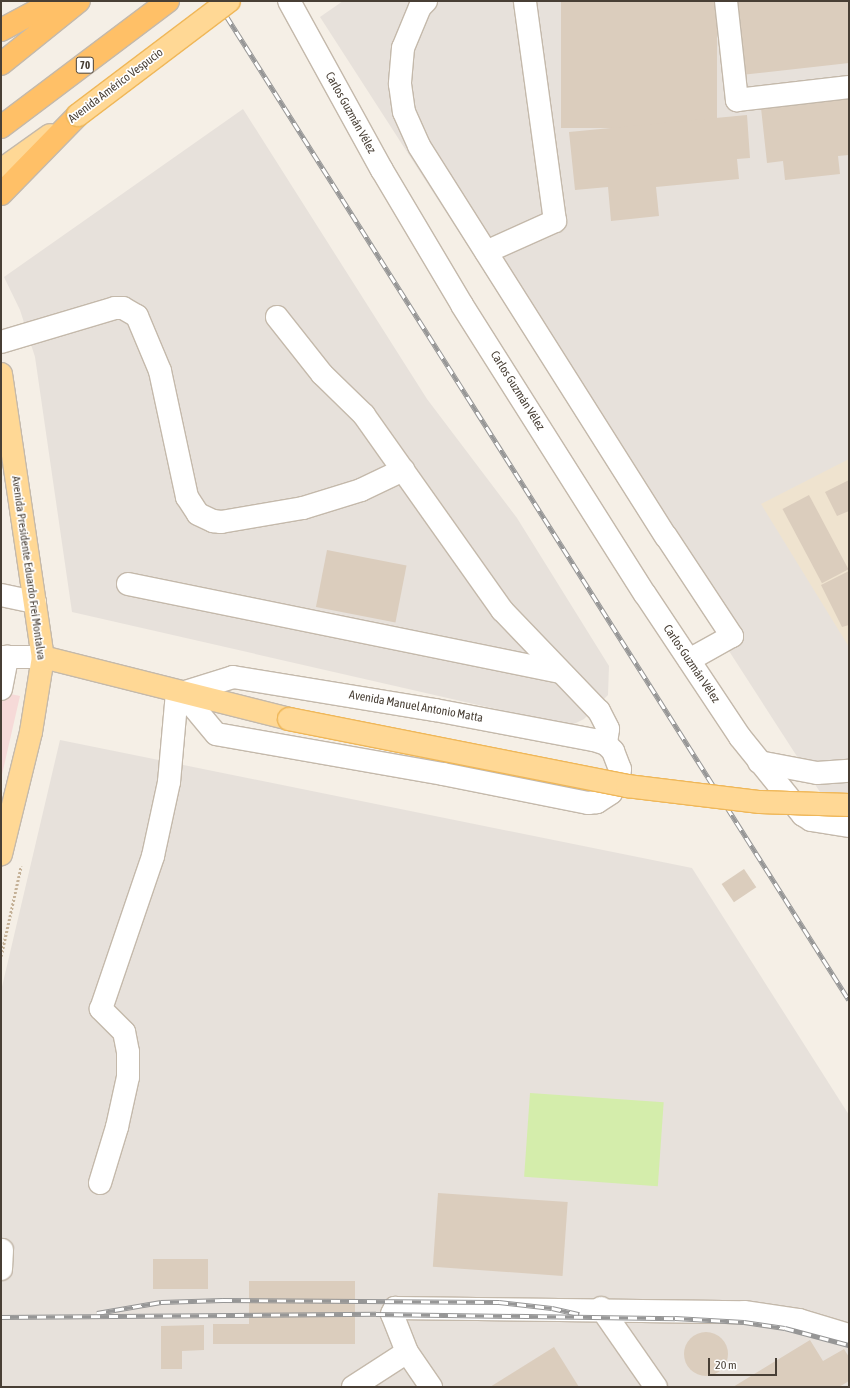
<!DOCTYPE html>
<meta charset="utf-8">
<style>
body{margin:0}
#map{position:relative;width:850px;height:1388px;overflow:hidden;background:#f5efe6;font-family:"Asap Condensed",sans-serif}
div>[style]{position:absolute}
.industrial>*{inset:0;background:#e7e1db}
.education>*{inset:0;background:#efe3cf}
.medical>*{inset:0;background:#f6dad8}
.green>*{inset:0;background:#d4edab;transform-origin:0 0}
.building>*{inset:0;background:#dbcdbd;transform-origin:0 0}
.round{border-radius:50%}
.path>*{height:2.5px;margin-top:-1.25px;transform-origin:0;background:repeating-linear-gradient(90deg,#c4b197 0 2px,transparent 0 4px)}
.roads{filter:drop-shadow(1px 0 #c4b9ab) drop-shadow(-1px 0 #c4b9ab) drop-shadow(0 1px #c4b9ab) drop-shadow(0 -1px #c4b9ab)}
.minor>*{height:22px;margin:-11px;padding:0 11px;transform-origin:11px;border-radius:11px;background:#fff}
.major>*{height:22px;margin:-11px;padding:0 11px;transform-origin:11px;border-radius:11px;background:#ffd895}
.highway>*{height:22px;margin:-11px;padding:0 11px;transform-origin:11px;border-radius:11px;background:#ffc067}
.rail>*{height:4.5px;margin-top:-2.25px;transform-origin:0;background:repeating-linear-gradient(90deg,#fff 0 9px,#969696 0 18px);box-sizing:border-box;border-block:1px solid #969696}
.bridges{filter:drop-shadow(1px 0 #efb759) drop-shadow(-1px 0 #efb759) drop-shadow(0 1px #efb759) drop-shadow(0 -1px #efb759)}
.major-bridge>*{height:22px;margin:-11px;padding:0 11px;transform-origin:11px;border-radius:11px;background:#ffd895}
span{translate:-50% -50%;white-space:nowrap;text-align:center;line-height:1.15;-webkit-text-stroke:3.5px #fff;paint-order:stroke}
.shield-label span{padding:1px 3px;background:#fff;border:1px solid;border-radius:3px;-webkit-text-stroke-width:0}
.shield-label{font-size:11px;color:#483f35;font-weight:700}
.street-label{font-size:12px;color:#483f35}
.frame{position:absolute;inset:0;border:2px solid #483f35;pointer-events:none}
.scale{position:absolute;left:708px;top:1358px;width:69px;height:18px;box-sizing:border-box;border:2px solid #483f35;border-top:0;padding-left:5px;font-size:12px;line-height:14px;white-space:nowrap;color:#483f35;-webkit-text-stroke:3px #fff;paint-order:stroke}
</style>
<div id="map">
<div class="industrial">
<i style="clip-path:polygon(343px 1px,849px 1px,849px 837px,320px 17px)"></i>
<i style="clip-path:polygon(243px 109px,427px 399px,517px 518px,609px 666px,608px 695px,584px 719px,570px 726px,72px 612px,35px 357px,20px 310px,4px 277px)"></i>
<i style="clip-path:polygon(60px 740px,692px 868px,849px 1115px,849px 1387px,1px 1387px,1px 991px)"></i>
</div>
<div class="education">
<i style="clip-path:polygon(849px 459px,849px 647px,761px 504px)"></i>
</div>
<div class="medical">
<i style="clip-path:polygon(1px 692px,20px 696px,1px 779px)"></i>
</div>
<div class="green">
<i style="left:530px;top:1093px;width:134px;height:84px;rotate:4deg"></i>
</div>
<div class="building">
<i style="left:561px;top:1px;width:156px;height:127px"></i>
<i style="clip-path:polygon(733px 1px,849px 1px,849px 63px,741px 75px)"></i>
<i style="clip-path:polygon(849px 98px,849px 155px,838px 156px,840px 174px,785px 180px,783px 161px,767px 163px,761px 108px)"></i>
<i style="clip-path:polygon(747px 115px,750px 158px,737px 159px,739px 179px,656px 187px,659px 216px,611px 221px,608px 187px,575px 190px,569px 132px)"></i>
<i style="clip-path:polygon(849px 480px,849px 511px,837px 516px,825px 492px)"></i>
<i style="left:809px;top:495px;width:84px;height:30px;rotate:62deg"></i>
<i style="left:327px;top:550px;width:81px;height:58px;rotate:11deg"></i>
<i style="clip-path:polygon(849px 571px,849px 625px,842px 627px,821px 585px)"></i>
<i style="left:744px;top:869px;width:22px;height:27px;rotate:56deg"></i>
<i style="left:438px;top:1193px;width:130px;height:74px;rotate:4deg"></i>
<i style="left:153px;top:1259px;width:55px;height:30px"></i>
<i style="clip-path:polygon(249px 1281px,355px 1281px,355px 1344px,213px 1344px,213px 1324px,249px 1324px)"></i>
<i style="clip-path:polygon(204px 1325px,204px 1350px,182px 1351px,182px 1369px,161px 1369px,161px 1326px)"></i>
<i class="round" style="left:684px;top:1332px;width:44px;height:44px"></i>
<i style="clip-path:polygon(810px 1340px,823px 1361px,844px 1349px,849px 1357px,849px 1381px,839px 1387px,733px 1387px)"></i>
<i style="clip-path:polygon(554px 1347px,579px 1387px,490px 1387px)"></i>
</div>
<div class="path">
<i style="left:1px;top:956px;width:92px;rotate:-77.5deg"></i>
</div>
<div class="roads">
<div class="minor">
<i style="left:289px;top:1px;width:193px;rotate:61.2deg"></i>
<i style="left:382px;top:170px;width:157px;rotate:59.3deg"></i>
<i style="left:462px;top:305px;width:342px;rotate:57.7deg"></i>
<i style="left:645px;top:594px;width:172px;rotate:56.4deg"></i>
<i style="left:740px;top:737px;width:100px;rotate:51.1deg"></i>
<i style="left:803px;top:815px;width:9px;rotate:32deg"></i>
<i style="left:811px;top:820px;width:38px;rotate:9deg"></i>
<i style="left:426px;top:1px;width:8px;rotate:135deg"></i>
<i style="left:420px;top:7px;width:44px;rotate:112.5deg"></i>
<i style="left:403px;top:48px;width:36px;rotate:95deg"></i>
<i style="left:400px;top:84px;width:28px;rotate:82deg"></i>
<i style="left:404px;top:112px;width:37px;rotate:66deg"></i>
<i style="left:419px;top:146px;width:462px;rotate:57.7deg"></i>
<i style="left:666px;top:536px;width:120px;rotate:56.6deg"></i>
<i style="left:732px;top:636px;width:49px;rotate:150.8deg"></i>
<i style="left:726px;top:1px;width:100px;rotate:83.7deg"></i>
<i style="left:737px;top:100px;width:113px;rotate:-6.6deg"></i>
<i style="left:486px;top:252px;width:76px;rotate:-24.2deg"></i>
<i style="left:555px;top:221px;width:222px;rotate:-97.8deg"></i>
<i style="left:277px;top:317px;width:73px;rotate:51.7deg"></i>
<i style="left:322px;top:374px;width:59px;rotate:44.3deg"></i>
<i style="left:364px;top:415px;width:239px;rotate:54.7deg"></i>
<i style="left:502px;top:610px;width:140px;rotate:46.2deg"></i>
<i style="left:599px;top:711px;width:20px;rotate:63deg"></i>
<i style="left:608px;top:729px;width:15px;rotate:98deg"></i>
<i style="left:1px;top:342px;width:119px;rotate:-16.6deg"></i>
<i style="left:115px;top:308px;width:8px"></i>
<i style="left:123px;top:308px;width:16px;rotate:30deg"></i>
<i style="left:137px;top:316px;width:60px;rotate:67.3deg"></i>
<i style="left:160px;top:371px;width:129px;rotate:77.9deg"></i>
<i style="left:187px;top:497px;width:20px;rotate:57deg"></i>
<i style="left:198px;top:514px;width:17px;rotate:25deg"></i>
<i style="left:213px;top:521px;width:8px;rotate:7deg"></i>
<i style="left:221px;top:522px;width:83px;rotate:-9.7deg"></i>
<i style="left:303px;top:508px;width:61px;rotate:-17.2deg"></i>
<i style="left:361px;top:490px;width:47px;rotate:-25.5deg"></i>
<i style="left:128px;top:584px;width:441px;rotate:11.5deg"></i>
<i style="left:1px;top:595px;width:35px;rotate:12deg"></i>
<i style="left:1px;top:657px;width:42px"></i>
<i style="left:233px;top:677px;width:205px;rotate:9.3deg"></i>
<i style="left:435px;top:710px;width:162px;rotate:10.7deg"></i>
<i style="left:594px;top:740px;width:13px;rotate:18deg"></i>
<i style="left:606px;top:744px;width:10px;rotate:45deg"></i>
<i style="left:613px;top:751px;width:19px;rotate:69deg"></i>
<i style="left:620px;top:769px;width:10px;rotate:96deg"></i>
<i style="left:619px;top:779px;width:16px;rotate:120deg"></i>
<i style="left:611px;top:793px;width:17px;rotate:147deg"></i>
<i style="left:597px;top:802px;width:9px;rotate:174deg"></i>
<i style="left:588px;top:803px;width:148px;rotate:-168.7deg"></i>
<i style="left:443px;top:774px;width:230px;rotate:-170deg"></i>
<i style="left:216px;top:734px;width:53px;rotate:-129.7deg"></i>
<i style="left:182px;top:693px;width:53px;rotate:-17.4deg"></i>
<i style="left:1px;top:689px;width:33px;rotate:-79deg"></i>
<i style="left:759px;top:762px;width:59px;rotate:10.7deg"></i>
<i style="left:817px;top:773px;width:32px;rotate:-4deg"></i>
<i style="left:100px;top:1183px;width:59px;rotate:-73.1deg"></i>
<i style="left:117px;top:1127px;width:51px;rotate:-77.6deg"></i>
<i style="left:128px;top:1077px;width:25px;rotate:-90deg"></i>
<i style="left:128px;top:1052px;width:20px;rotate:-101deg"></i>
<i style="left:124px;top:1032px;width:33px;rotate:-135deg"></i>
<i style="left:101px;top:1009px;width:162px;rotate:-71.2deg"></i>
<i style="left:153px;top:856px;width:76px;rotate:-77.8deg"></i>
<i style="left:169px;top:782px;width:90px;rotate:-84.9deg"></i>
<i style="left:1px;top:1269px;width:19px;rotate:-87deg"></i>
<i style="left:601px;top:1308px;width:96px;rotate:55.2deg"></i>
<i style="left:353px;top:1387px;width:64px;rotate:-32.9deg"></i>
<i style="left:431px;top:1387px;width:42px;rotate:-124.4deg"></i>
<i style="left:407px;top:1352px;width:41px;rotate:-111.5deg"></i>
<i style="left:392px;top:1314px;width:7px;rotate:-63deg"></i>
<i style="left:395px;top:1308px;width:349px;rotate:0.7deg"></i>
<i style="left:744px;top:1312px;width:56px;rotate:8.3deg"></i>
<i style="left:799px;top:1320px;width:52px;rotate:16.7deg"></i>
</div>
<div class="major">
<i style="left:1px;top:170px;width:60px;rotate:-35.5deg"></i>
<i style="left:1px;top:374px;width:286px;rotate:81.6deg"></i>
<i style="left:43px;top:657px;width:76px;rotate:99.1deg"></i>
<i style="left:31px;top:732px;width:126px;rotate:103.8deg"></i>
<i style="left:43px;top:657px;width:254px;rotate:14.1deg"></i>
</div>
<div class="highway">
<i style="left:1px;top:30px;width:61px;rotate:-28.2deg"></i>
<i style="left:1px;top:64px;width:100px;rotate:-38.9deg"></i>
<i style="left:1px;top:127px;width:209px;rotate:-37deg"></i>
<i style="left:1px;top:194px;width:110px;rotate:-45.7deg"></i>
</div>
</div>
<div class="rail">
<i style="left:217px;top:1px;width:1182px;rotate:57.68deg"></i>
<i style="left:97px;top:1313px;width:65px;rotate:-9.8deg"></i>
<i style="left:161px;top:1302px;width:62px;rotate:-1.8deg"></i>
<i style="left:223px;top:1300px;width:276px;rotate:0.4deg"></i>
<i style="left:499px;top:1302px;width:53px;rotate:6.5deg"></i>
<i style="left:552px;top:1308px;width:28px;rotate:13deg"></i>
<i style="left:1px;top:1317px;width:375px;rotate:-0.5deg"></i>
<i style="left:376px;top:1314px;width:299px;rotate:0.8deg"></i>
<i style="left:675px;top:1318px;width:69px;rotate:3.3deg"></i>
<i style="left:744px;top:1322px;width:41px;rotate:8.3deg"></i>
<i style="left:785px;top:1328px;width:66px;rotate:14.9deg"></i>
</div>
<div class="bridges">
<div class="major-bridge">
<i style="left:78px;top:115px;width:189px;rotate:-37.1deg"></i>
<i style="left:289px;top:719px;width:345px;rotate:11.2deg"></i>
<i style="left:627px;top:786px;width:134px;rotate:6.9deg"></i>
<i style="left:760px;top:802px;width:89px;rotate:1.9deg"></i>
</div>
</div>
<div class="shield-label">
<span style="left:85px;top:65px">70</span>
</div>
<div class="street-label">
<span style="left:116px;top:86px;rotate:-37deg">Avenida Américo Vespucio</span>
<span style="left:350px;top:113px;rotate:61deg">Carlos Guzmán Vélez</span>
<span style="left:517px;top:391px;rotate:58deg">Carlos Guzmán Vélez</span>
<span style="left:28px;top:568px;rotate:82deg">Avenida Presidente Eduardo Frei Montalva</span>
<span style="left:691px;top:664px;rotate:56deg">Carlos Guzmán Vélez</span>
<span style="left:416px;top:707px;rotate:10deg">Avenida Manuel Antonio Matta</span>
</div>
<div class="frame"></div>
<div class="scale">20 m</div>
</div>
